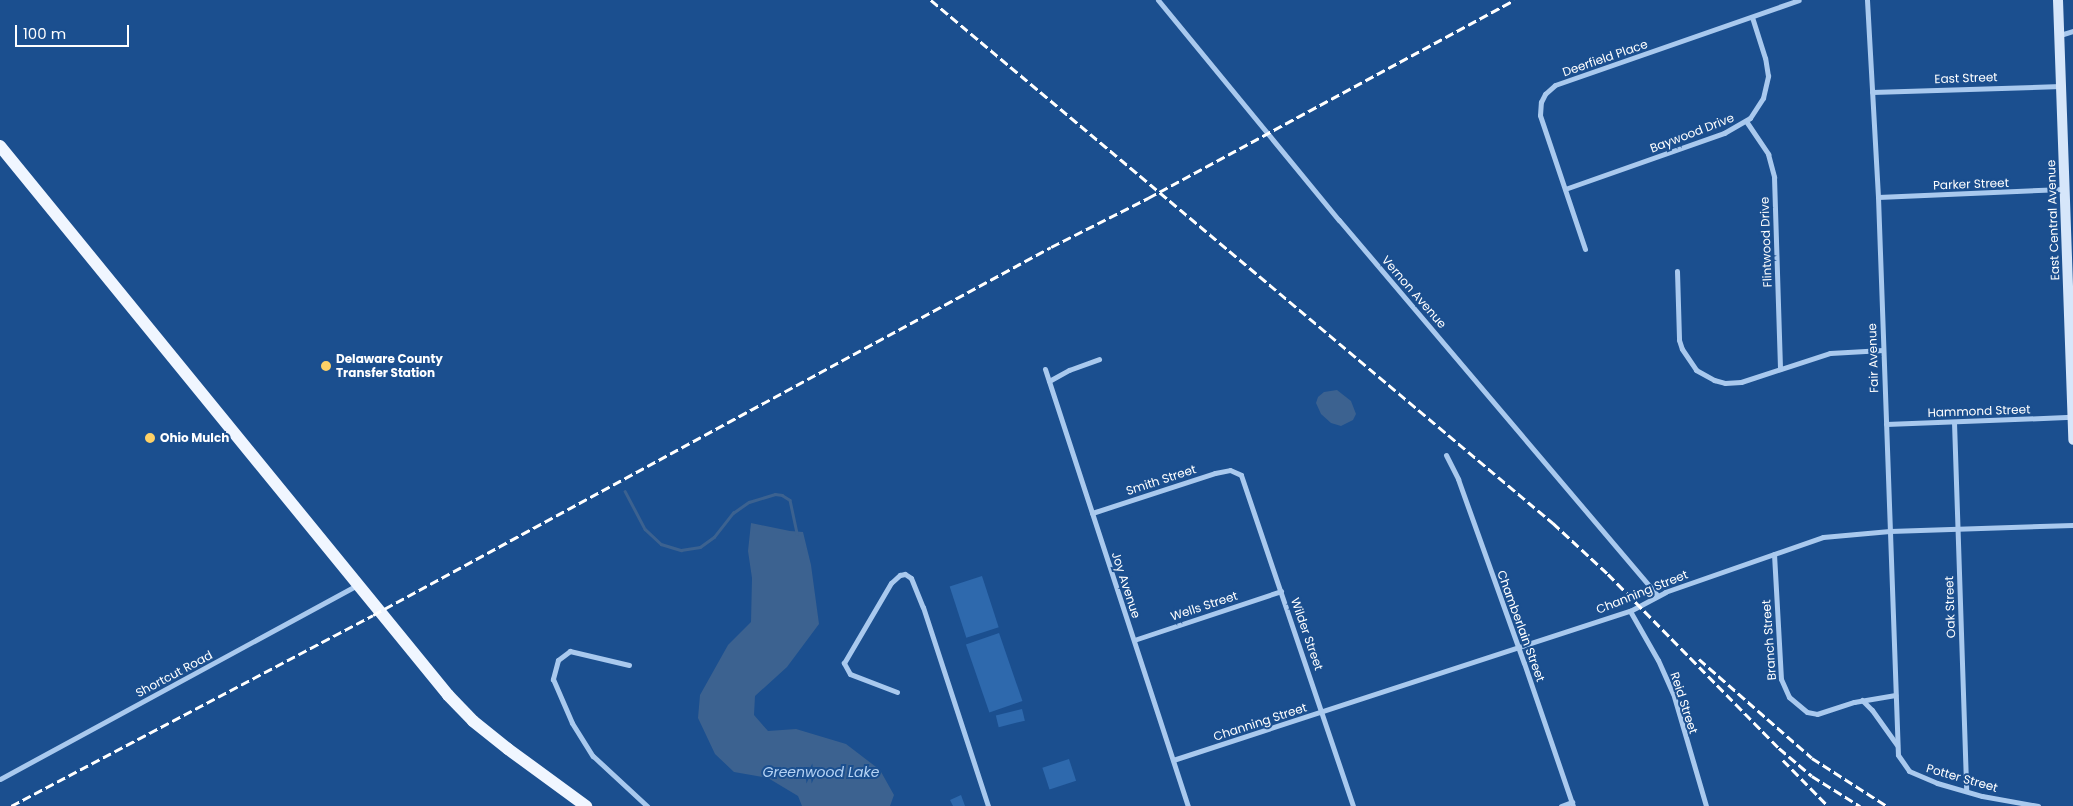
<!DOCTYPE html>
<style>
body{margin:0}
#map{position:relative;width:2073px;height:806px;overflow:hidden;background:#1b4f8f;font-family:Poppins,sans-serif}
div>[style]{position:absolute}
.green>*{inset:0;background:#2e69ad;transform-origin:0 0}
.water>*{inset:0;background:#3c6290}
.stream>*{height:2.5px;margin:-1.25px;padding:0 1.25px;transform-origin:1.25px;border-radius:1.25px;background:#3c6290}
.minor>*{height:5px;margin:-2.5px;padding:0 2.5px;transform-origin:2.5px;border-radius:2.5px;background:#a9c9ee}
.secondary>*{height:10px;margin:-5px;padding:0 5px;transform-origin:5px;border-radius:5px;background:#d6e6fa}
.primary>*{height:12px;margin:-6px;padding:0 6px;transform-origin:6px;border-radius:6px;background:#f0f6ff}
.rail>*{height:2.5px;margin-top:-1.25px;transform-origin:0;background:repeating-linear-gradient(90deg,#fff 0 9px,transparent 0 13px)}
.dots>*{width:14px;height:14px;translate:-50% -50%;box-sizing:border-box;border:2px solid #1b4f8f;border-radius:50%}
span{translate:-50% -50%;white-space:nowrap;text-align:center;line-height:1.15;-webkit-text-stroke:4px #1b4f8f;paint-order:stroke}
.street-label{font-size:12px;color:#fff}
.poi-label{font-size:12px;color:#fff;font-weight:700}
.left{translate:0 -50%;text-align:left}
.water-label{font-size:14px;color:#b5d3f5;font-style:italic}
.scale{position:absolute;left:15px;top:25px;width:114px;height:22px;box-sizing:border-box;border:2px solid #fff;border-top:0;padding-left:6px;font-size:15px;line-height:18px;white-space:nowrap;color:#fff;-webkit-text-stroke:4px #1b4f8f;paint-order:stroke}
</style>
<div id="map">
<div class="green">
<i style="left:982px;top:576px;width:54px;height:34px;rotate:72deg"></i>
<i style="left:999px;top:633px;width:72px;height:35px;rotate:71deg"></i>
<i style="left:1022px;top:709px;width:12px;height:27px;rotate:76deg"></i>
<i style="left:1069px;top:759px;width:23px;height:28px;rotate:72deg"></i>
<i style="clip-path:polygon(961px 795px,965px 806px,953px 806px,950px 800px)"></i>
</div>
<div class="water">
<i style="clip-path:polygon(1337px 390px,1351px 401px,1356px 414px,1353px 420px,1341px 426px,1331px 423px,1321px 414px,1316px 403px,1318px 397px,1324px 392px)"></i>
<i style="clip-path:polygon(751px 523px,790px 531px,803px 532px,811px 565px,819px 624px,787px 667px,755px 696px,754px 715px,768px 731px,796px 729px,846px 744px,880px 770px,894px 795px,890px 806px,802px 806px,798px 796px,768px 778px,734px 772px,715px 754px,698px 718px,700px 695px,728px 645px,751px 622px,752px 578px,748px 551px)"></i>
</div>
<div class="stream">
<i style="left:625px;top:491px;width:43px;rotate:62.2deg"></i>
<i style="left:645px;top:529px;width:22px;rotate:43deg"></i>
<i style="left:661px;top:544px;width:21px;rotate:17deg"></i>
<i style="left:681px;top:550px;width:19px;rotate:-9deg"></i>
<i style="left:700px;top:547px;width:17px;rotate:-36deg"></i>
<i style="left:714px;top:537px;width:31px;rotate:-52deg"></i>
<i style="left:733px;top:513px;width:19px;rotate:-35deg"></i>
<i style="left:749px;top:502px;width:27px;rotate:-17deg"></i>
<i style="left:775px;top:494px;width:7px;rotate:8deg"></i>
<i style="left:782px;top:495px;width:9px;rotate:32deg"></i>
<i style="left:790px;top:500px;width:34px;rotate:78deg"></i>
</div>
<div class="minor">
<i style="left:1158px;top:0;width:285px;rotate:50.6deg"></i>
<i style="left:1339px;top:220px;width:492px;rotate:49.7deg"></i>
<i style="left:1867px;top:0;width:197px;rotate:86.8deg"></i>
<i style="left:1878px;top:197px;width:558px;rotate:87.95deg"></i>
<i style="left:1898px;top:755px;width:19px;rotate:55deg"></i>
<i style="left:1909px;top:771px;width:30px;rotate:23deg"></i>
<i style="left:1937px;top:783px;width:47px;rotate:16.1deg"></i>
<i style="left:1982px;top:796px;width:57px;rotate:10.1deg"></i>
<i style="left:2060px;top:35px;width:14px;rotate:-17deg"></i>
<i style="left:1872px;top:92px;width:189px;rotate:-1.8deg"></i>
<i style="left:1746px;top:121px;width:40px;rotate:56deg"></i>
<i style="left:1768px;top:154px;width:24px;rotate:75deg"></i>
<i style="left:1774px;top:177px;width:192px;rotate:88.2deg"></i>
<i style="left:1565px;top:189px;width:169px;rotate:-19.4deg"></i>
<i style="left:1724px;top:133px;width:30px;rotate:-30deg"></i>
<i style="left:1750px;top:118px;width:24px;rotate:-57deg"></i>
<i style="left:1763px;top:98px;width:23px;rotate:-77deg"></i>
<i style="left:1768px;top:76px;width:18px;rotate:-99deg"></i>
<i style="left:1765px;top:58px;width:43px;rotate:-107.6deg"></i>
<i style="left:1878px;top:197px;width:186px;rotate:-2.5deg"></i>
<i style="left:1585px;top:249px;width:141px;rotate:-108.6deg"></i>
<i style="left:1540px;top:115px;width:13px;rotate:-86deg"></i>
<i style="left:1541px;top:102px;width:9px;rotate:-63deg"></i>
<i style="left:1545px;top:94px;width:13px;rotate:-42deg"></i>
<i style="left:1555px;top:85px;width:258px;rotate:-19.2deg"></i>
<i style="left:1677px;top:271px;width:69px;rotate:88.3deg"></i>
<i style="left:1679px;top:340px;width:9px;rotate:72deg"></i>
<i style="left:1682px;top:349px;width:25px;rotate:56deg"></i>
<i style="left:1696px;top:370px;width:21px;rotate:29deg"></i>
<i style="left:1714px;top:380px;width:11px;rotate:15deg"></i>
<i style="left:1725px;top:383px;width:16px;rotate:-4deg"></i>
<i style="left:1741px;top:382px;width:94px;rotate:-18deg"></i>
<i style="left:1830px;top:353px;width:53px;rotate:-3.2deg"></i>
<i style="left:1045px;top:369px;width:460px;rotate:71.9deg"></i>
<i style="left:1049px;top:381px;width:23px;rotate:-29deg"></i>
<i style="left:1069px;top:370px;width:32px;rotate:-20deg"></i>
<i style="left:1954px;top:422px;width:369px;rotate:88.1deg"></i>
<i style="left:1886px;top:424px;width:186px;rotate:-2.2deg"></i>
<i style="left:1446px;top:455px;width:27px;rotate:63deg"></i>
<i style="left:1458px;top:479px;width:195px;rotate:70.3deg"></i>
<i style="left:1524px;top:663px;width:151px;rotate:71.1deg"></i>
<i style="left:1092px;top:513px;width:129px;rotate:-18deg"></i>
<i style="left:1215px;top:473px;width:15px;rotate:-11deg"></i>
<i style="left:1230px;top:470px;width:12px;rotate:24deg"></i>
<i style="left:1241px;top:475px;width:349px;rotate:71.3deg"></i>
<i style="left:1774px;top:554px;width:125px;rotate:86.8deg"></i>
<i style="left:1781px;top:679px;width:20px;rotate:66deg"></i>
<i style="left:1789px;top:697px;width:23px;rotate:40deg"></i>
<i style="left:1807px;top:712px;width:10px;rotate:11deg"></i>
<i style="left:1817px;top:714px;width:39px;rotate:-18deg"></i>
<i style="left:1854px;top:702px;width:42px;rotate:-9.7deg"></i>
<i style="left:1630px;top:611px;width:56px;rotate:60.3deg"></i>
<i style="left:1658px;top:660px;width:36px;rotate:66deg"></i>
<i style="left:1673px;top:693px;width:118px;rotate:73.7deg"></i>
<i style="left:1134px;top:640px;width:155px;rotate:-18.4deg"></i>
<i style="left:629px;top:665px;width:61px;rotate:-166.7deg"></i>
<i style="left:570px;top:651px;width:15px;rotate:143deg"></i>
<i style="left:558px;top:660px;width:20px;rotate:105deg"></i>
<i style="left:553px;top:679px;width:48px;rotate:66.6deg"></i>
<i style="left:572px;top:723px;width:39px;rotate:58deg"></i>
<i style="left:593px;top:756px;width:74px;rotate:42.8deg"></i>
<i style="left:897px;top:692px;width:50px;rotate:-159deg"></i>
<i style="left:850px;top:674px;width:13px;rotate:-119deg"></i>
<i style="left:844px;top:663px;width:93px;rotate:-59.6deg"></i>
<i style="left:891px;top:583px;width:12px;rotate:-42deg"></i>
<i style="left:900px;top:575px;width:5px;rotate:-11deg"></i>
<i style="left:905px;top:574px;width:7px;rotate:34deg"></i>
<i style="left:911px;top:578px;width:31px;rotate:68deg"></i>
<i style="left:923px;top:607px;width:209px;rotate:71.9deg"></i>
<i style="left:1862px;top:700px;width:14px;rotate:45deg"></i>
<i style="left:1872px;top:710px;width:43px;rotate:54.5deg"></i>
<i style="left:1173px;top:760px;width:481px;rotate:-18.1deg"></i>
<i style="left:1630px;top:611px;width:40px;rotate:-28deg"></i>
<i style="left:1665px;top:592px;width:167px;rotate:-19.2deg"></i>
<i style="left:1823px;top:537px;width:67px;rotate:-5.1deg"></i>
<i style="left:1890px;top:531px;width:183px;rotate:-1.9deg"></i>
<i style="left:0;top:779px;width:405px;rotate:-28.5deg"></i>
<i style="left:1561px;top:806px;width:12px;rotate:-20deg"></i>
</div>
<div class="secondary">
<i style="left:2058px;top:0;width:440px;rotate:88deg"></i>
</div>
<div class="primary">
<i style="left:0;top:146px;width:709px;rotate:50.78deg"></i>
<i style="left:448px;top:695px;width:36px;rotate:46deg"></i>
<i style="left:473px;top:721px;width:45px;rotate:38.7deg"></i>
<i style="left:508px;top:749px;width:97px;rotate:36.2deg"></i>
</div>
<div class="rail">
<i style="left:931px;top:0;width:813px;rotate:40.06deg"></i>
<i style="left:1553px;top:523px;width:75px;rotate:42.8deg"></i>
<i style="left:1608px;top:574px;width:244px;rotate:45.5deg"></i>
<i style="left:1779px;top:748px;width:43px;rotate:40.3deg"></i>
<i style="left:1812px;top:776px;width:57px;rotate:32deg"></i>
<i style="left:1699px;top:659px;width:150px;rotate:41.2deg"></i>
<i style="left:1812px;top:758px;width:89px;rotate:32.6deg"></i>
<i style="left:1783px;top:760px;width:64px;rotate:45.6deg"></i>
<i style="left:11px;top:806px;width:409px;rotate:-27.8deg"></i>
<i style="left:373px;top:615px;width:771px;rotate:-28.49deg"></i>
<i style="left:1051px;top:247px;width:109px;rotate:-26.8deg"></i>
<i style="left:1148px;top:198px;width:416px;rotate:-28.4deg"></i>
</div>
<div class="dots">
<i style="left:326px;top:366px;background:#ffd166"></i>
<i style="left:150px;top:438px;background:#ffd166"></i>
</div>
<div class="street-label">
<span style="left:1605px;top:58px;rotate:-19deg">Deerfield Place</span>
<span style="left:1966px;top:78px;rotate:-2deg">East Street</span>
<span style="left:1692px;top:133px;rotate:-21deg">Baywood Drive</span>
<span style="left:1971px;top:184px;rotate:-2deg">Parker Street</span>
<span style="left:2053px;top:220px;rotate:-92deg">East Central Avenue</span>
<span style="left:1766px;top:242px;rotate:-92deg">Flintwood Drive</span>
<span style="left:1414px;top:292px;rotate:49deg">Vernon Avenue</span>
<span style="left:1873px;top:358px;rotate:-92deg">Fair Avenue</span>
<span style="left:1979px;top:411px;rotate:-2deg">Hammond Street</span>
<span style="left:1161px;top:480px;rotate:-18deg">Smith Street</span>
<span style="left:1126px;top:585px;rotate:72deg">Joy Avenue</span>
<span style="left:1642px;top:592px;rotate:-22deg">Channing Street</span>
<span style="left:1204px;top:606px;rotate:-18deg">Wells Street</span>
<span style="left:1950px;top:607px;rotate:-92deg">Oak Street</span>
<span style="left:1521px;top:626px;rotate:70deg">Chamberlain Street</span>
<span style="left:1307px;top:634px;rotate:71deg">Wilder Street</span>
<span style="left:1769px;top:640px;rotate:-94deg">Branch Street</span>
<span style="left:174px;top:674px;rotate:-28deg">Shortcut Road</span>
<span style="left:1684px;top:703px;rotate:72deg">Reid Street</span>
<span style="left:1260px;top:722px;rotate:-18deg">Channing Street</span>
<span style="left:1962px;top:778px;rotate:16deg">Potter Street</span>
</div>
<div class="poi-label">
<span class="left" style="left:336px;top:366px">Delaware County<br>Transfer Station</span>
<span class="left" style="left:160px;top:438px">Ohio Mulch</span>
</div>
<div class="water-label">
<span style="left:821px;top:772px">Greenwood Lake</span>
</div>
<div class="scale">100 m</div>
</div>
